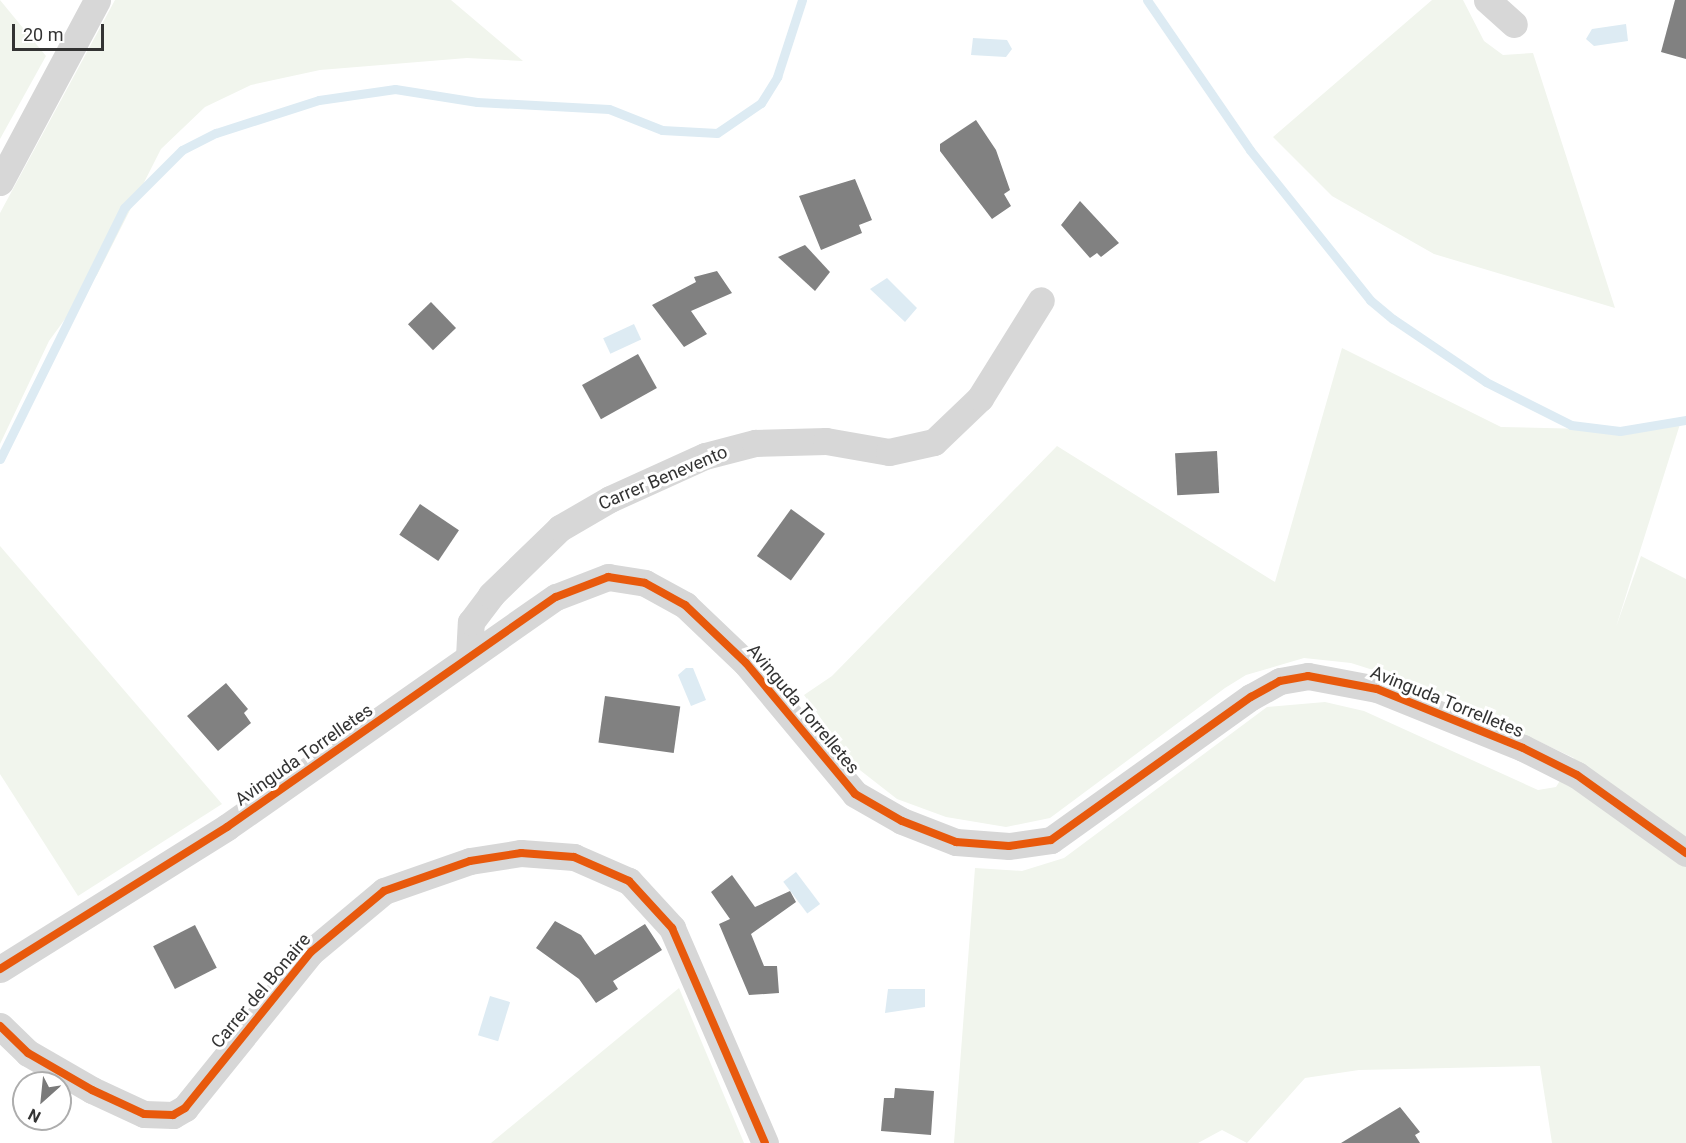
<!DOCTYPE html>
<style>
body{margin:0}
#map{position:relative;width:1686px;height:1143px;overflow:hidden;background:#fff;font-family:Roboto,sans-serif}
div>[style]{position:absolute}
.green>*{inset:0;background:#f1f5ed}
.water>*{inset:0;background:#ddebf3;transform-origin:0 0}
.stream>*{height:9px;margin:-4.5px;padding:0 4.5px;transform-origin:4.5px;border-radius:4.5px;background:#ddebf3}
.building>*{inset:0;background:#818181;transform-origin:0 0}
.minor>*{height:27px;margin:-13.5px;padding:0 13.5px;transform-origin:13.5px;border-radius:13.5px;background:#d7d7d7}
.cycleway>*{height:8px;margin:-4px;padding:0 4px;transform-origin:4px;border-radius:4px;background:#e8590c}
span{translate:-50% -50%;white-space:nowrap;text-align:center;line-height:1.15;-webkit-text-stroke:6px #fff;paint-order:stroke}
.street-label{font-size:18px;color:#333}
.north{position:absolute;left:12px;top:1071px;width:60px;height:60px;box-sizing:border-box;background:#fff;border:2px solid #adadad;border-radius:50%;rotate:207deg;font-size:16px;font-weight:700;line-height:24px;text-align:center;color:#333}
.north::after{content:'';display:block;margin:auto;width:21px;height:27px;background:#7a7a7a;clip-path:polygon(50% 0,100% 100%,50% 72%,0 100%)}
.scale{position:absolute;left:12px;top:24px;width:92px;height:27px;box-sizing:border-box;border:3px solid #333;border-top:0;padding-left:8px;font-size:18px;line-height:21px;white-space:nowrap;color:#333;-webkit-text-stroke:4px #fff;paint-order:stroke}
</style>
<div id="map">
<div class="green">
<i style="clip-path:polygon(0 0,46px 56px,0 139px)"></i>
<i style="clip-path:polygon(115px 0,451px 0,523px 61px,467px 58px,320px 70px,251px 85px,205px 107px,161px 149px,97px 275px,49px 341px,0 444px,0 213px)"></i>
<i style="clip-path:polygon(1432px 0,1463px 0,1484px 41px,1503px 55px,1533px 53px,1615px 308px,1434px 254px,1332px 196px,1273px 137px)"></i>
<i style="clip-path:polygon(1342px 348px,1501px 427px,1631px 430px,1681px 421px,1616px 627px,1641px 556px,1686px 579px,1686px 1143px,1552px 1143px,1540px 1066px,1359px 1070px,1305px 1078px,1247px 1143px,1222px 1130px,1198px 1143px,954px 1143px,975px 868px,1022px 871px,1064px 858px,1267px 707px,1325px 702px,1364px 711px,1538px 790px,1556px 787px,1574px 758px,1414px 683px,1351px 663px,1304px 658px,1246px 675px,1225px 688px,1050px 818px,1006px 827px,946px 817px,897px 799px,856px 767px,804px 695px,832px 676px,1057px 446px,1275px 582px)"></i>
<i style="clip-path:polygon(0 546px,222px 804px,78px 896px,0 774px)"></i>
<i style="clip-path:polygon(679px 988px,744px 1143px,491px 1143px)"></i>
</div>
<div class="water">
<i style="clip-path:polygon(1626px 24px,1628px 41px,1594px 46px,1586px 39px,1592px 29px)"></i>
<i style="clip-path:polygon(973px 38px,1007px 40px,1012px 49px,1006px 57px,971px 55px)"></i>
<i style="clip-path:polygon(887px 278px,917px 308px,905px 322px,870px 289px)"></i>
<i style="left:634px;top:324px;width:17px;height:34px;rotate:65deg"></i>
<i style="clip-path:polygon(686px 668px,693px 668px,706px 700px,691px 706px,678px 675px)"></i>
<i style="left:796px;top:872px;width:40px;height:16px;rotate:53deg"></i>
<i style="clip-path:polygon(888px 989px,925px 989px,925px 1007px,885px 1013px)"></i>
<i style="left:490px;top:996px;width:21px;height:41px;rotate:17deg"></i>
</div>
<div class="stream">
<i style="left:1147px;top:0;width:182px;rotate:55.5deg"></i>
<i style="left:1250px;top:150px;width:192px;rotate:51.3deg"></i>
<i style="left:1370px;top:300px;width:30px;rotate:40deg"></i>
<i style="left:1393px;top:319px;width:112px;rotate:34.1deg"></i>
<i style="left:1486px;top:382px;width:95px;rotate:26.8deg"></i>
<i style="left:1571px;top:425px;width:49px;rotate:7deg"></i>
<i style="left:1620px;top:431px;width:67px;rotate:-9.5deg"></i>
<i style="left:0;top:459px;width:280px;rotate:-63.7deg"></i>
<i style="left:124px;top:208px;width:82px;rotate:-45deg"></i>
<i style="left:182px;top:150px;width:38px;rotate:-27deg"></i>
<i style="left:216px;top:133px;width:108px;rotate:-17.8deg"></i>
<i style="left:319px;top:100px;width:77px;rotate:-8.2deg"></i>
<i style="left:395px;top:89px;width:83px;rotate:9deg"></i>
<i style="left:477px;top:102px;width:132px;rotate:3deg"></i>
<i style="left:609px;top:109px;width:57px;rotate:21.6deg"></i>
<i style="left:662px;top:130px;width:55px;rotate:3.1deg"></i>
<i style="left:717px;top:133px;width:53px;rotate:-34.3deg"></i>
<i style="left:761px;top:103px;width:31px;rotate:-58deg"></i>
<i style="left:777px;top:77px;width:81px;rotate:-72deg"></i>
</div>
<div class="building">
<i style="clip-path:polygon(1675px 0,1686px 0,1686px 59px,1661px 52px)"></i>
<i style="clip-path:polygon(976px 120px,996px 150px,1010px 190px,1004px 194px,1011px 206px,992px 219px,940px 151px,940px 144px)"></i>
<i style="clip-path:polygon(855px 179px,872px 220px,859px 225px,862px 233px,821px 250px,799px 196px)"></i>
<i style="clip-path:polygon(1080px 201px,1119px 243px,1101px 257px,1097px 253px,1090px 258px,1061px 225px)"></i>
<i style="clip-path:polygon(805px 245px,830px 272px,815px 291px,778px 257px)"></i>
<i style="clip-path:polygon(717px 271px,732px 293px,691px 311px,707px 334px,684px 347px,652px 305px,696px 282px,694px 277px)"></i>
<i style="left:431px;top:302px;width:36px;height:32px;rotate:46deg"></i>
<i style="left:638px;top:354px;width:39px;height:64px;rotate:61deg"></i>
<i style="left:1217px;top:451px;width:42px;height:42px;rotate:87deg"></i>
<i style="left:420px;top:504px;width:47px;height:37px;rotate:34deg"></i>
<i style="left:791px;top:509px;width:42px;height:58px;rotate:36deg"></i>
<i style="clip-path:polygon(226px 683px,248px 709px,244px 713px,251px 723px,218px 751px,187px 716px)"></i>
<i style="left:605px;top:696px;width:76px;height:47px;rotate:8deg"></i>
<i style="clip-path:polygon(732px 875px,755px 907px,790px 891px,796px 902px,751px 934px,764px 966px,777px 966px,779px 993px,749px 995px,719px 924px,730px 919px,711px 892px)"></i>
<i style="clip-path:polygon(555px 921px,581px 935px,595px 955px,645px 924px,662px 950px,613px 981px,618px 989px,596px 1003px,579px 979px,536px 948px)"></i>
<i style="left:195px;top:925px;width:48px;height:47px;rotate:63deg"></i>
<i style="clip-path:polygon(895px 1088px,934px 1091px,931px 1135px,881px 1131px,884px 1098px,894px 1098px)"></i>
<i style="clip-path:polygon(1400px 1107px,1420px 1132px,1415px 1135px,1420px 1143px,1341px 1143px)"></i>
</div>
<div class="minor">
<i style="left:1487px;top:0;width:36px;rotate:42deg"></i>
<i style="left:0;top:182px;width:206px;rotate:-61.9deg"></i>
<i style="left:469px;top:657px;width:35px;rotate:-87deg"></i>
<i style="left:471px;top:622px;width:34px;rotate:-53deg"></i>
<i style="left:491px;top:595px;width:96px;rotate:-44.2deg"></i>
<i style="left:560px;top:528px;width:58px;rotate:-30.1deg"></i>
<i style="left:610px;top:499px;width:104px;rotate:-24.4deg"></i>
<i style="left:705px;top:456px;width:52px;rotate:-14.6deg"></i>
<i style="left:755px;top:443px;width:71px;rotate:-1.6deg"></i>
<i style="left:826px;top:441px;width:64px;rotate:9.9deg"></i>
<i style="left:889px;top:452px;width:46px;rotate:-12.5deg"></i>
<i style="left:934px;top:442px;width:64px;rotate:-43.7deg"></i>
<i style="left:980px;top:398px;width:115px;rotate:-58.1deg"></i>
<i style="left:0;top:969px;width:268px;rotate:-32deg"></i>
<i style="left:227px;top:827px;width:401px;rotate:-35deg"></i>
<i style="left:556px;top:597px;width:56px;rotate:-21deg"></i>
<i style="left:608px;top:577px;width:37px;rotate:9deg"></i>
<i style="left:645px;top:583px;width:46px;rotate:28.8deg"></i>
<i style="left:685px;top:605px;width:84px;rotate:43.6deg"></i>
<i style="left:746px;top:663px;width:170px;rotate:50.2deg"></i>
<i style="left:855px;top:794px;width:54px;rotate:29.9deg"></i>
<i style="left:902px;top:821px;width:58px;rotate:21.3deg"></i>
<i style="left:956px;top:842px;width:53px;rotate:4.3deg"></i>
<i style="left:1009px;top:846px;width:42px;rotate:-8.1deg"></i>
<i style="left:1051px;top:840px;width:246px;rotate:-35.6deg"></i>
<i style="left:1251px;top:697px;width:33px;rotate:-29deg"></i>
<i style="left:1280px;top:681px;width:28px;rotate:-10deg"></i>
<i style="left:1308px;top:676px;width:70px;rotate:10.7deg"></i>
<i style="left:1377px;top:689px;width:157px;rotate:22deg"></i>
<i style="left:1523px;top:748px;width:60px;rotate:26.6deg"></i>
<i style="left:1577px;top:775px;width:134px;rotate:35.6deg"></i>
<i style="left:0;top:1026px;width:39px;rotate:44deg"></i>
<i style="left:28px;top:1053px;width:74px;rotate:30deg"></i>
<i style="left:92px;top:1090px;width:57px;rotate:24.8deg"></i>
<i style="left:144px;top:1114px;width:29px;rotate:2deg"></i>
<i style="left:173px;top:1115px;width:14px;rotate:-30deg"></i>
<i style="left:185px;top:1108px;width:201px;rotate:-51.1deg"></i>
<i style="left:311px;top:952px;width:95px;rotate:-39.9deg"></i>
<i style="left:384px;top:891px;width:91px;rotate:-19.2deg"></i>
<i style="left:470px;top:861px;width:52px;rotate:-8.9deg"></i>
<i style="left:521px;top:853px;width:53px;rotate:4.3deg"></i>
<i style="left:574px;top:857px;width:60px;rotate:23.6deg"></i>
<i style="left:629px;top:881px;width:64px;rotate:47.5deg"></i>
<i style="left:672px;top:928px;width:234px;rotate:66.6deg"></i>
</div>
<div class="cycleway">
<i style="left:0;top:969px;width:268px;rotate:-32deg"></i>
<i style="left:227px;top:827px;width:401px;rotate:-35deg"></i>
<i style="left:556px;top:597px;width:56px;rotate:-21deg"></i>
<i style="left:608px;top:577px;width:37px;rotate:9deg"></i>
<i style="left:645px;top:583px;width:46px;rotate:28.8deg"></i>
<i style="left:685px;top:605px;width:84px;rotate:43.6deg"></i>
<i style="left:746px;top:663px;width:170px;rotate:50.2deg"></i>
<i style="left:855px;top:794px;width:54px;rotate:29.9deg"></i>
<i style="left:902px;top:821px;width:58px;rotate:21.3deg"></i>
<i style="left:956px;top:842px;width:53px;rotate:4.3deg"></i>
<i style="left:1009px;top:846px;width:42px;rotate:-8.1deg"></i>
<i style="left:1051px;top:840px;width:246px;rotate:-35.6deg"></i>
<i style="left:1251px;top:697px;width:33px;rotate:-29deg"></i>
<i style="left:1280px;top:681px;width:28px;rotate:-10deg"></i>
<i style="left:1308px;top:676px;width:70px;rotate:10.7deg"></i>
<i style="left:1377px;top:689px;width:157px;rotate:22deg"></i>
<i style="left:1523px;top:748px;width:60px;rotate:26.6deg"></i>
<i style="left:1577px;top:775px;width:134px;rotate:35.6deg"></i>
<i style="left:0;top:1026px;width:39px;rotate:44deg"></i>
<i style="left:28px;top:1053px;width:74px;rotate:30deg"></i>
<i style="left:92px;top:1090px;width:57px;rotate:24.8deg"></i>
<i style="left:144px;top:1114px;width:29px;rotate:2deg"></i>
<i style="left:173px;top:1115px;width:14px;rotate:-30deg"></i>
<i style="left:185px;top:1108px;width:201px;rotate:-51.1deg"></i>
<i style="left:311px;top:952px;width:95px;rotate:-39.9deg"></i>
<i style="left:384px;top:891px;width:91px;rotate:-19.2deg"></i>
<i style="left:470px;top:861px;width:52px;rotate:-8.9deg"></i>
<i style="left:521px;top:853px;width:53px;rotate:4.3deg"></i>
<i style="left:574px;top:857px;width:60px;rotate:23.6deg"></i>
<i style="left:629px;top:881px;width:64px;rotate:47.5deg"></i>
<i style="left:672px;top:928px;width:234px;rotate:66.6deg"></i>
</div>
<div class="street-label">
<span style="left:663px;top:478px;rotate:-23deg">Carrer Benevento</span>
<span style="left:1447px;top:702px;rotate:22deg">Avinguda Torrelletes</span>
<span style="left:803px;top:709px;rotate:50deg">Avinguda Torrelletes</span>
<span style="left:304px;top:755px;rotate:-35deg">Avinguda Torrelletes</span>
<span style="left:261px;top:991px;rotate:-50deg">Carrer del Bonaire</span>
</div>
<div class="north">N</div>
<div class="scale">20 m</div>
</div>
